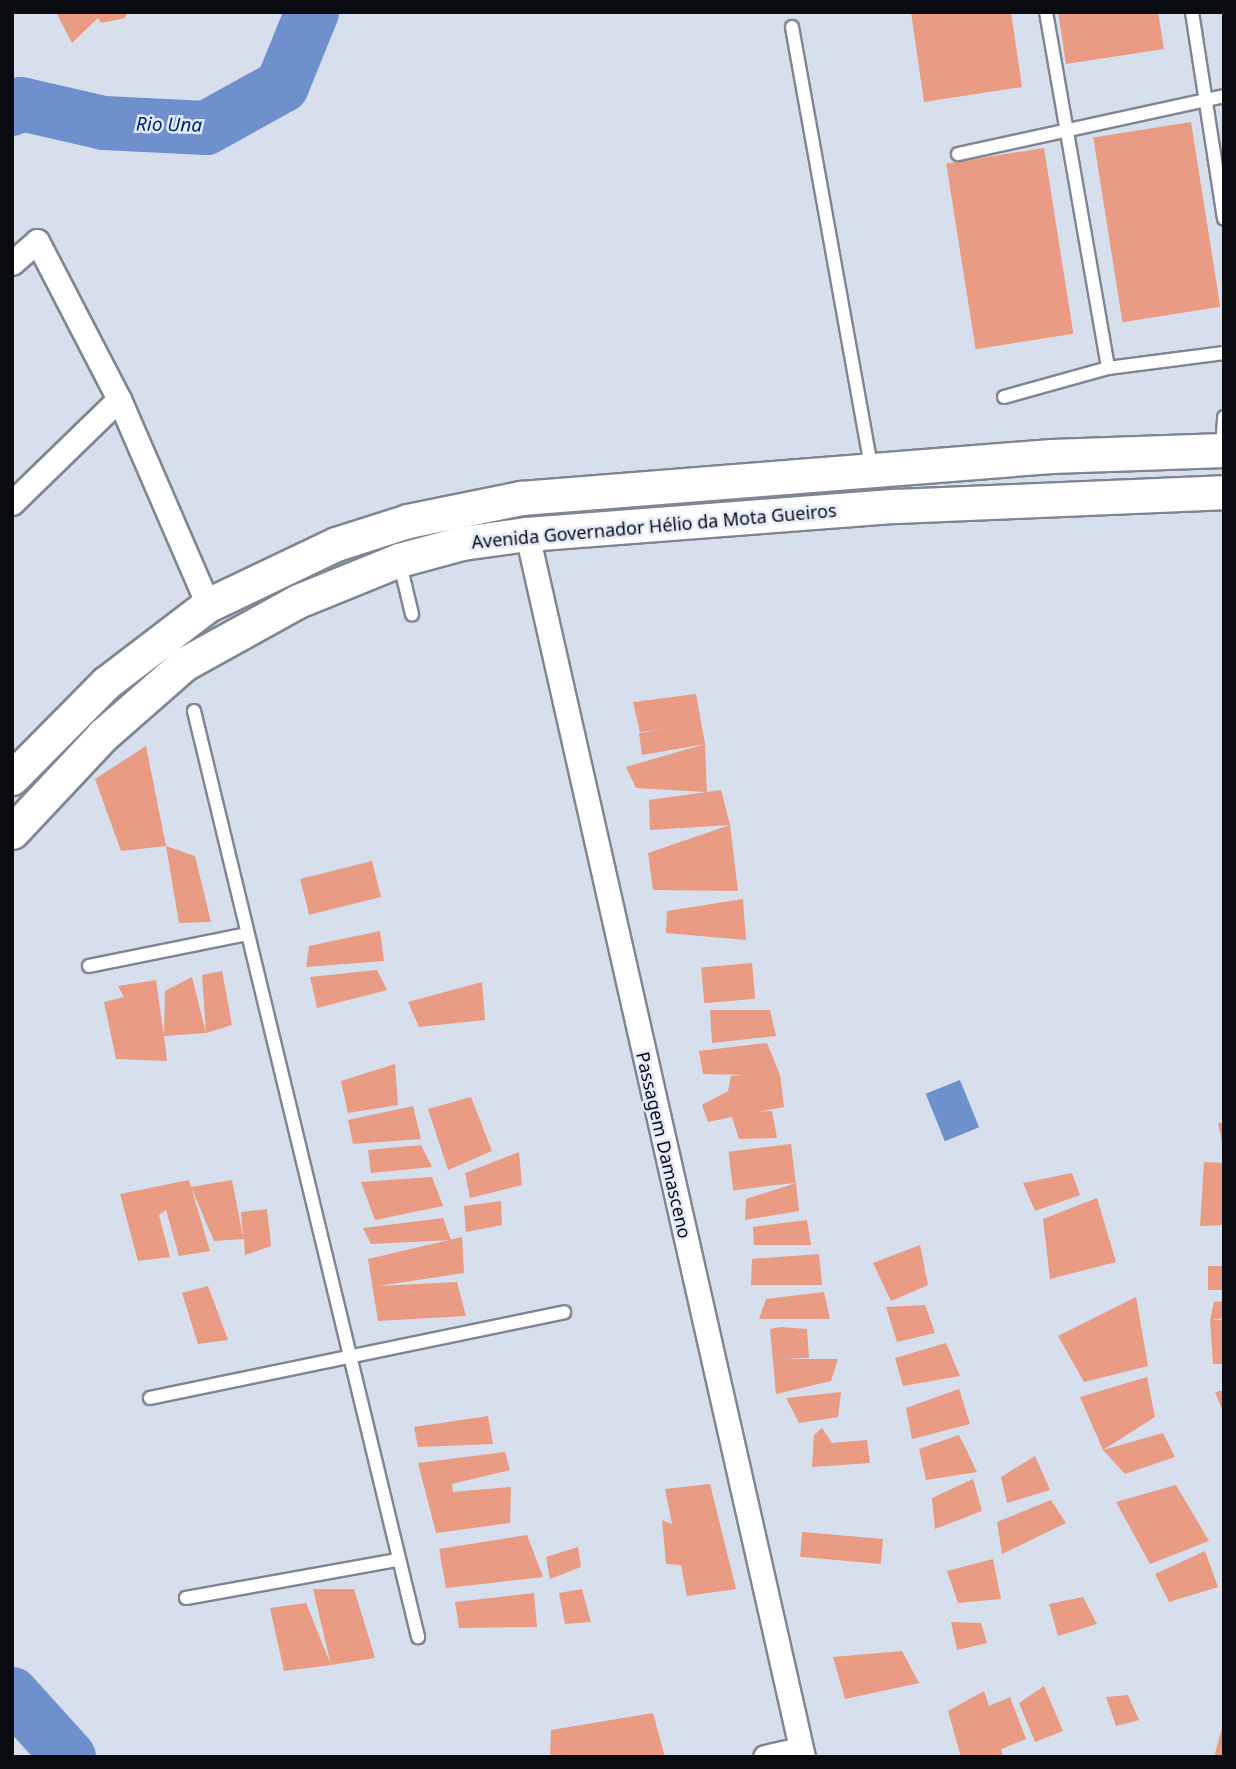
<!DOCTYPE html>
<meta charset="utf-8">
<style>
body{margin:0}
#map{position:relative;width:1236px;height:1769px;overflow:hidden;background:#d7dfed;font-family:"Noto Sans",sans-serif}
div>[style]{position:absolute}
.water>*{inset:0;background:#6e90cd;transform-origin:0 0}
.river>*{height:54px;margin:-27px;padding:0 27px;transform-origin:27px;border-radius:27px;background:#6e90cd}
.building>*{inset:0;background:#e99b83;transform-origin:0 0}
.roads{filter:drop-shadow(2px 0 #7f8693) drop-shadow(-2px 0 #7f8693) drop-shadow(0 2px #7f8693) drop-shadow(0 -2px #7f8693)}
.lane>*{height:12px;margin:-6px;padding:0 6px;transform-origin:6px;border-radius:6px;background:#fff}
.street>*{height:23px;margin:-11.5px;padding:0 11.5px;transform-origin:11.5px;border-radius:11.5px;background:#fff}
.secondary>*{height:33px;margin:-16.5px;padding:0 16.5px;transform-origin:16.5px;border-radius:16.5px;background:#fff}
span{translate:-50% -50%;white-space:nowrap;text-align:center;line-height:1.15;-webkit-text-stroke:5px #e4ecfb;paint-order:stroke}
.street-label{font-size:18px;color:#090b10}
.water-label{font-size:19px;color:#002369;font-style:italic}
.frame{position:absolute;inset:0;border:14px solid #090b10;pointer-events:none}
</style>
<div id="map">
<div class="water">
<i style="left:960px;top:1080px;width:51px;height:37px;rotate:68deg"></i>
</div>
<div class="river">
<i style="left:12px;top:109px;width:10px;rotate:-29deg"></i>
<i style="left:21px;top:104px;width:85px;rotate:12.9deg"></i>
<i style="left:104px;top:123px;width:102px;rotate:2.8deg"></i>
<i style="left:206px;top:128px;width:87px;rotate:-28.9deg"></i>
<i style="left:282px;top:86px;width:80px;rotate:-67.9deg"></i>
<i style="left:12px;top:1694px;width:85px;rotate:47.9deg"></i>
</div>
<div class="building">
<i style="clip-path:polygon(56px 12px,127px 12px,125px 18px,101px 23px,98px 18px,72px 43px)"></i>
<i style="clip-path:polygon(911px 12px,1011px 12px,1022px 87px,924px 102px)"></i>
<i style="clip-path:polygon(1058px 12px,1158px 12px,1164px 49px,1066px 64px)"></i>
<i style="left:1191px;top:122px;width:187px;height:99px;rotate:81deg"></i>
<i style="left:1044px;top:148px;width:188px;height:99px;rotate:81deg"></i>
<i style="clip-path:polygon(696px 694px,705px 744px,707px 792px,721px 790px,730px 825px,738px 891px,653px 890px,648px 853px,730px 825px,650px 830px,649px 800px,707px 792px,636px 788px,626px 767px,705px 744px,642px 755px,639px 733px,665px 729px,640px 732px,633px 702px)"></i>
<i style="clip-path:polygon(146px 746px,166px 846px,121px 851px,95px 779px)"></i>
<i style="clip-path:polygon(166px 846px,195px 856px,211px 922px,179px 923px)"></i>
<i style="left:372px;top:861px;width:37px;height:74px;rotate:76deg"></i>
<i style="clip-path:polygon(743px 899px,746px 940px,666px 933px,667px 911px)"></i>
<i style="clip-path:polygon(380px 931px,384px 961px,306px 967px,309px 946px)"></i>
<i style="left:752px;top:963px;width:36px;height:51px;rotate:85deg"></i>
<i style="clip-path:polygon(377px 970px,387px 990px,317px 1008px,310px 977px)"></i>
<i style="clip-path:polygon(222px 971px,232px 1025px,206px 1033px,202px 975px)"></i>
<i style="clip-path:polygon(192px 977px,206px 1033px,164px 1036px,167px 1061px,116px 1059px,104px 1002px,124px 997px,118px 986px,156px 980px,164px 1036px,165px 991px)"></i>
<i style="clip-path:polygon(482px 982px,485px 1020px,419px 1027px,408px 1002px)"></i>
<i style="clip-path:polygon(710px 1010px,770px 1010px,776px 1036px,712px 1043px)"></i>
<i style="clip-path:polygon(767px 1043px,780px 1075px,784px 1107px,758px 1112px,772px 1111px,777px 1138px,739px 1139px,732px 1117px,708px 1122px,702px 1105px,728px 1091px,731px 1076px,744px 1075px,703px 1074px,699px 1051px)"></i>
<i style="clip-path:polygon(395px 1064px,398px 1105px,348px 1113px,341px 1081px)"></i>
<i style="clip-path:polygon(471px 1097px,492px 1151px,448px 1170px,428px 1109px)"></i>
<i style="clip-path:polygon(413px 1106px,421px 1139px,353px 1144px,348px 1120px)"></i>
<i style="clip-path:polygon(1218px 1123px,1224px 1123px,1224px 1147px,1223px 1147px)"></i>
<i style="left:791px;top:1144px;width:39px;height:63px;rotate:83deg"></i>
<i style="clip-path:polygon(421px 1145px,432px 1167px,371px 1173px,368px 1150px)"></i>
<i style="clip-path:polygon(519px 1152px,522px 1185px,470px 1198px,465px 1173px)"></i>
<i style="clip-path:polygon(1204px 1162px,1224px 1163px,1224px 1225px,1200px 1226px)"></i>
<i style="clip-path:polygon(1072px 1173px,1080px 1195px,1035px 1211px,1023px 1183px)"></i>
<i style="clip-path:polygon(432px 1177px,443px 1206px,375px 1220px,361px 1182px)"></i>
<i style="clip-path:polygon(189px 1180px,191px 1187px,232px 1180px,243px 1237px,241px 1212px,267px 1209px,271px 1246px,245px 1255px,244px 1239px,214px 1241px,191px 1187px,210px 1251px,179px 1256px,166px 1210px,159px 1215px,170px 1257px,138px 1261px,120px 1194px)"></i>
<i style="clip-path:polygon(796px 1183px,799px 1211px,745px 1220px,746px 1199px)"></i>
<i style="clip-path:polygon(1097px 1198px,1116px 1262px,1050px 1279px,1043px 1219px)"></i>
<i style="clip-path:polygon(501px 1201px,502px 1225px,466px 1232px,464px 1206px)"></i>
<i style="clip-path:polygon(443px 1218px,451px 1240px,371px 1244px,363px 1228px)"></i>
<i style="clip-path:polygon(807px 1220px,811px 1245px,754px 1245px,753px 1227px)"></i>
<i style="clip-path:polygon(462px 1237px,464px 1273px,378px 1286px,457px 1282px,466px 1316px,378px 1321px,368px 1259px)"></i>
<i style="clip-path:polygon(920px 1245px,928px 1285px,891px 1301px,873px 1263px)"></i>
<i style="clip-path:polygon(819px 1254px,822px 1285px,751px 1285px,752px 1259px)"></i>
<i style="left:1208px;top:1266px;width:16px;height:24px"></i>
<i style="clip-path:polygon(208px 1286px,228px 1340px,198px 1344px,182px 1293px)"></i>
<i style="clip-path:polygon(824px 1292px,830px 1319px,759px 1319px,766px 1299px)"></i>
<i style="clip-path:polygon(1136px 1297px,1148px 1366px,1084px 1382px,1058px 1336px)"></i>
<i style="clip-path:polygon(1224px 1301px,1224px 1318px,1212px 1320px,1224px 1320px,1224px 1364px,1213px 1364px,1210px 1320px,1214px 1302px)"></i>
<i style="clip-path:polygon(925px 1305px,935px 1333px,897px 1342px,886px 1307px)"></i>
<i style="clip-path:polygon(781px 1327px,807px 1329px,809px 1358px,782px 1359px,838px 1359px,831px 1381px,776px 1394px,770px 1329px)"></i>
<i style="clip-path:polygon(946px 1343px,960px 1376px,903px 1386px,895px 1358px)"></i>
<i style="clip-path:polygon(1147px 1377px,1155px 1417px,1103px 1450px,1080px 1397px)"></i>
<i style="clip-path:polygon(959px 1389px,970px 1424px,912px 1439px,906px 1408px)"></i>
<i style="clip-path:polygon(1224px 1390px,1224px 1415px,1215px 1392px)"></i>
<i style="clip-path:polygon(841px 1392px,838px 1417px,799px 1423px,786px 1398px)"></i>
<i style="clip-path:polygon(488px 1416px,493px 1444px,418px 1447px,414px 1427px)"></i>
<i style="clip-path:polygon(822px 1428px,832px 1443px,867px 1440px,870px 1463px,812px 1467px,814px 1435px)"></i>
<i style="clip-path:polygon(1163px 1433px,1175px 1457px,1125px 1474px,1103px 1450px)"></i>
<i style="clip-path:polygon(959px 1435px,977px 1472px,926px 1480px,919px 1449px)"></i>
<i style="clip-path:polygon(505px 1452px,510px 1470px,452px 1484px,453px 1492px,511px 1487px,510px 1523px,436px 1533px,418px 1463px)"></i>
<i style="clip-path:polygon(1035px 1456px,1050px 1490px,1007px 1503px,1001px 1477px)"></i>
<i style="clip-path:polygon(973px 1479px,982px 1511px,935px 1529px,932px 1498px)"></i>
<i style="clip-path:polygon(710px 1484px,736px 1589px,687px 1596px,681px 1565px,666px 1564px,662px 1520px,672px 1524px,665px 1489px)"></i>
<i style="clip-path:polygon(1176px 1485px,1209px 1541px,1150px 1564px,1116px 1502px)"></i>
<i style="clip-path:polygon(1051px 1500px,1066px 1523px,1002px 1554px,997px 1522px)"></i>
<i style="clip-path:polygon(527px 1535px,543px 1577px,446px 1588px,439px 1549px)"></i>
<i style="left:883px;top:1539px;width:25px;height:81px;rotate:95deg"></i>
<i style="clip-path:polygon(578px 1547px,581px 1567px,550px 1579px,546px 1557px)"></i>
<i style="clip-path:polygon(1205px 1551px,1218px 1587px,1169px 1602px,1155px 1574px)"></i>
<i style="clip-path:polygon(993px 1559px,1001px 1599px,958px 1603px,947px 1571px)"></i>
<i style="clip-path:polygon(313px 1589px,354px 1589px,375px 1658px,331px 1665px,284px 1671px,270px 1608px,306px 1603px,331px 1665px)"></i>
<i style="clip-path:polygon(582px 1589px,591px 1622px,565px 1624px,559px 1593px)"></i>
<i style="clip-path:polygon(534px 1593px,537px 1627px,459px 1628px,455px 1602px)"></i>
<i style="clip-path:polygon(1083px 1597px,1097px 1624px,1058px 1636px,1049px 1604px)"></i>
<i style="clip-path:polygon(951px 1622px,981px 1623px,987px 1643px,957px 1650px)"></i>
<i style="clip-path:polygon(902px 1651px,919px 1683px,845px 1699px,833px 1657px)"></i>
<i style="clip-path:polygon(1044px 1686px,1063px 1731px,1035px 1742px,1019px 1703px)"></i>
<i style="clip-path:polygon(984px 1691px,989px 1706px,1010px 1697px,1026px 1739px,1001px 1749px,1003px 1757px,961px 1757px,948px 1711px)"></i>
<i style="clip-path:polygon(1128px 1695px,1139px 1720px,1116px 1726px,1106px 1697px)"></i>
<i style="clip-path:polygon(653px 1713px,665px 1757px,550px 1757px,551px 1730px)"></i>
<i style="clip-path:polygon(1223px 1724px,1224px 1757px,1214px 1757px)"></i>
</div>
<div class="roads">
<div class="lane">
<i style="left:1046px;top:12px;width:361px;rotate:80.1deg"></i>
<i style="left:1192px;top:12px;width:209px;rotate:81.2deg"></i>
<i style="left:792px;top:27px;width:448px;rotate:79.8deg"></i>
<i style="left:958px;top:154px;width:272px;rotate:-12.3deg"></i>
<i style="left:1004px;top:397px;width:108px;rotate:-15.6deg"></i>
<i style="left:1108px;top:368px;width:117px;rotate:-7.4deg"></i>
<i style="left:1222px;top:448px;width:31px;rotate:-86deg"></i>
<i style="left:399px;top:560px;width:56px;rotate:76.5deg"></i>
<i style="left:194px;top:711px;width:953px;rotate:76.4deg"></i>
<i style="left:89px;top:966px;width:161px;rotate:-11.4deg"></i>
<i style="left:150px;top:1398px;width:423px;rotate:-11.7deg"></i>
<i style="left:186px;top:1598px;width:215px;rotate:-10.2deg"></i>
</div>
<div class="street">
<i style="left:12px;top:263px;width:33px;rotate:-41deg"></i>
<i style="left:37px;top:241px;width:178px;rotate:62.6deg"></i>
<i style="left:119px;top:399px;width:224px;rotate:66.6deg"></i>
<i style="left:12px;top:503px;width:149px;rotate:-44.2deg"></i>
<i style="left:527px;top:534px;width:1254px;rotate:77.28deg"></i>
<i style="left:765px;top:1757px;width:36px;rotate:-13deg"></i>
</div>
<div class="secondary">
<i style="left:12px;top:778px;width:134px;rotate:-45.3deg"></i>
<i style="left:106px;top:683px;width:128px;rotate:-37.4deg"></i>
<i style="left:208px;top:605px;width:142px;rotate:-25.5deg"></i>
<i style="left:336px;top:544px;width:76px;rotate:-17.7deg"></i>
<i style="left:408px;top:521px;width:115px;rotate:-11.5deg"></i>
<i style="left:521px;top:498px;width:532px;rotate:-4.53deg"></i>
<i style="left:1051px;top:456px;width:173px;rotate:-2deg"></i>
<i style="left:12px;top:832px;width:133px;rotate:-46.8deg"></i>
<i style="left:103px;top:735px;width:108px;rotate:-41.2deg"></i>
<i style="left:184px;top:664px;width:130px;rotate:-28.9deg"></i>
<i style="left:298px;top:601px;width:109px;rotate:-22.1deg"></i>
<i style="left:399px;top:560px;width:65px;rotate:-15.1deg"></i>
<i style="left:462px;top:543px;width:66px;rotate:-7.9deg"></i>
<i style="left:527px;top:534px;width:369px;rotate:-4.4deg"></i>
<i style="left:895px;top:506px;width:329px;rotate:-2.4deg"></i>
</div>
</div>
<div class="street-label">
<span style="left:654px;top:526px;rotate:-5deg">Avenida Governador Hélio da Mota Gueiros</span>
<span style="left:664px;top:1145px;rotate:77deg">Passagem Damasceno</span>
</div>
<div class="water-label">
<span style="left:169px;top:125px;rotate:1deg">Rio Una</span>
</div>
<div class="frame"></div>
</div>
